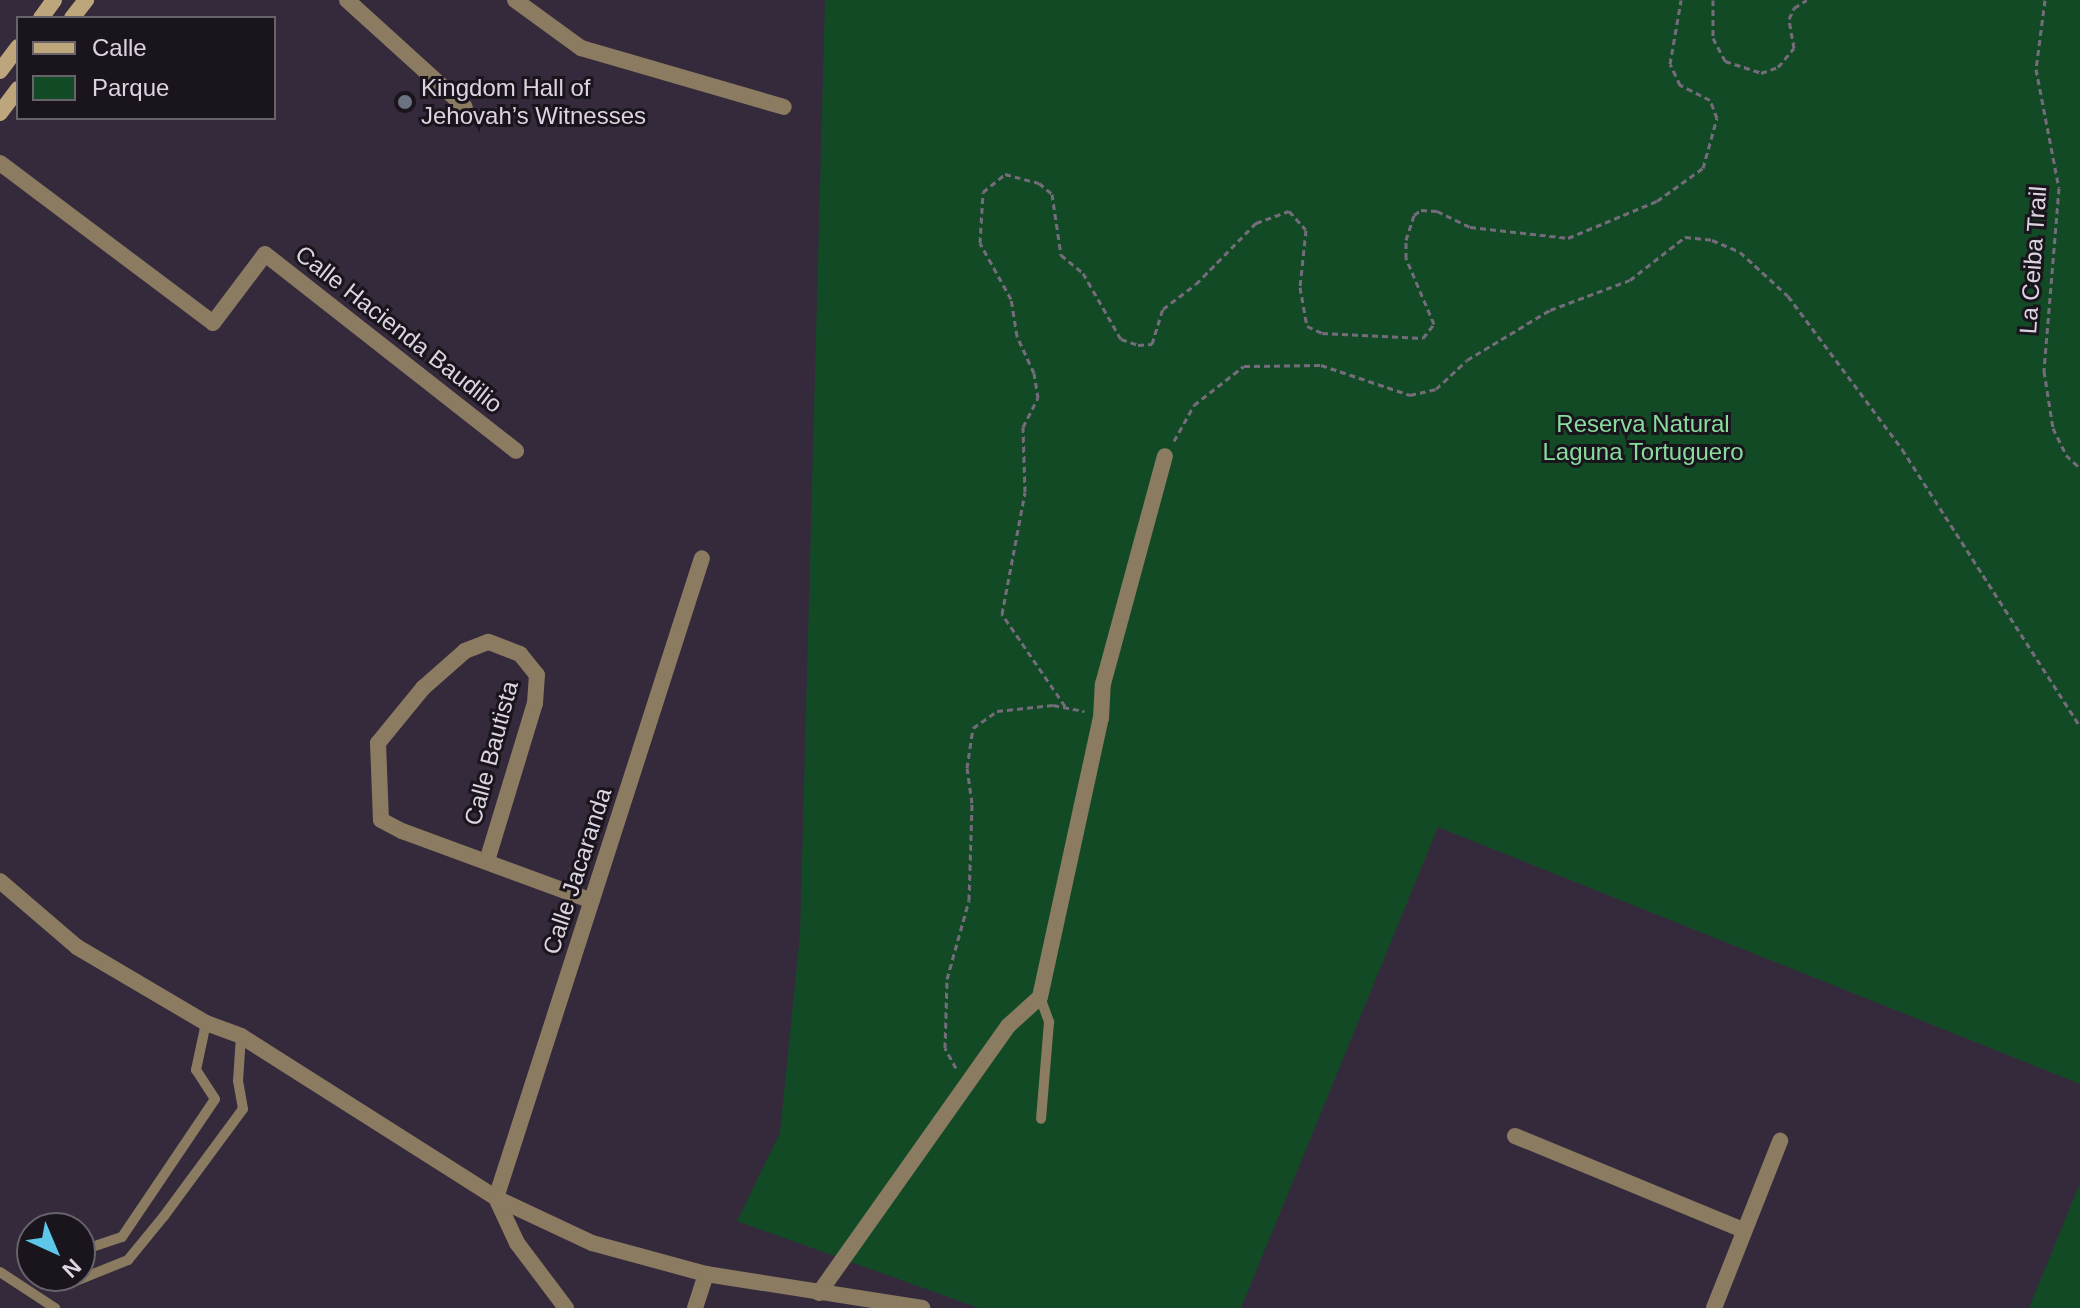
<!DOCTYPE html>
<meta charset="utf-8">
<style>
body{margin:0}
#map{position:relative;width:2080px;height:1308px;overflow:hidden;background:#352a3c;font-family:Arial,sans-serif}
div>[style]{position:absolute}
.green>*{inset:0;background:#134a26}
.path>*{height:3px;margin-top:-1.5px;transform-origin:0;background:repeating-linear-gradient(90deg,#756c7b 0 6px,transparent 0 10px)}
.service>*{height:10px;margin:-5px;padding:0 5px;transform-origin:5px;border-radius:5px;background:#8a7b61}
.minor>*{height:16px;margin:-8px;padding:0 8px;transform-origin:8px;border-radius:8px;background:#8a7b61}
.tertiary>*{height:16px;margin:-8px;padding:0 8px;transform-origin:8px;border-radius:8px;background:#8a7b61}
.secondary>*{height:16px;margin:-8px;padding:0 8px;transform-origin:8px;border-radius:8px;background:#bda67c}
.dots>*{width:22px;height:22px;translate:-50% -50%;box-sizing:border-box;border:4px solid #1a151d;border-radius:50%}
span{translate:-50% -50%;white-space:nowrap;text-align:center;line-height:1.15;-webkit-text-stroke:6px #1a151d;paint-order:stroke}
.poi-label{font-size:24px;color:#dcd5e1}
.left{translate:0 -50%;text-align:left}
.street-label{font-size:24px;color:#dcd5e1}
.park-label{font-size:24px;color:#88dd9e}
.legend{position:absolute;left:16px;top:16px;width:260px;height:104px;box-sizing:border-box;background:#1a151d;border:2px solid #68626b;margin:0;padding:10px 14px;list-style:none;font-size:24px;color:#dcd5e1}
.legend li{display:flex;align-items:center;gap:16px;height:40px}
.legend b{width:40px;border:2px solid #68626b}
.north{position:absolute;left:16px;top:1212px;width:80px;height:80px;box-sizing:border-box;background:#1a151d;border:2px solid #68626b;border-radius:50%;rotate:136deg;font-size:22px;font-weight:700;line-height:32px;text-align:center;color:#dcd5e1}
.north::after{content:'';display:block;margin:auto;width:28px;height:36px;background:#5cc7e8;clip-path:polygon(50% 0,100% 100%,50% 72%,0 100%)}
</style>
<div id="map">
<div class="green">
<i style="clip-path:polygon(825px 0,2080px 0,2080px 1084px,1438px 827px,1241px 1308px,979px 1308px,737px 1221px,780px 1133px,800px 935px)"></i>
<i style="clip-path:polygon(2080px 1183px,2080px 1308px,2029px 1308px)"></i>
</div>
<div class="path">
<i style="left:1713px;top:0;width:38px;rotate:90deg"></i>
<i style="left:1713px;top:38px;width:26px;rotate:62deg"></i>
<i style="left:1725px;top:61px;width:38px;rotate:18deg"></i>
<i style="left:1761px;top:73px;width:18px;rotate:-19deg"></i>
<i style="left:1778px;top:67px;width:25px;rotate:-50deg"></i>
<i style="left:1794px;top:48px;width:29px;rotate:-100deg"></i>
<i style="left:1789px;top:19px;width:12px;rotate:-66deg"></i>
<i style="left:1794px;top:8px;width:15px;rotate:-32deg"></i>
<i style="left:2045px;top:0;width:70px;rotate:97.4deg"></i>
<i style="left:2036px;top:69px;width:121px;rotate:79.1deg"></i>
<i style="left:2059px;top:188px;width:184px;rotate:94.7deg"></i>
<i style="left:2044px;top:371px;width:58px;rotate:81deg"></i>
<i style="left:2053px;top:428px;width:30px;rotate:64deg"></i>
<i style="left:2066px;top:455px;width:19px;rotate:43deg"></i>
<i style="left:1174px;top:441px;width:41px;rotate:-60.9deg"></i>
<i style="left:1194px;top:405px;width:63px;rotate:-38deg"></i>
<i style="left:1244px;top:366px;width:77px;rotate:-0.7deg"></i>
<i style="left:1321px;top:365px;width:94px;rotate:18.6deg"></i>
<i style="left:1410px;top:395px;width:27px;rotate:-13deg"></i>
<i style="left:1436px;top:389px;width:42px;rotate:-43.1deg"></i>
<i style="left:1467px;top:360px;width:97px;rotate:-31.1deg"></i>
<i style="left:1550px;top:310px;width:85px;rotate:-20.6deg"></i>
<i style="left:1630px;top:280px;width:70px;rotate:-38deg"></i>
<i style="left:1685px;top:237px;width:27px;rotate:6deg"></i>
<i style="left:1712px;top:240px;width:30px;rotate:23deg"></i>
<i style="left:1740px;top:252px;width:65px;rotate:42.5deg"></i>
<i style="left:1788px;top:296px;width:191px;rotate:53.3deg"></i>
<i style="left:1902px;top:449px;width:329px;rotate:57.3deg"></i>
<i style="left:1065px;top:706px;width:112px;rotate:-124.4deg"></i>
<i style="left:1002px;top:614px;width:124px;rotate:-79.3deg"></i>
<i style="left:1025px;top:492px;width:65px;rotate:-91.8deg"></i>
<i style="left:1023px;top:427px;width:33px;rotate:-63deg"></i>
<i style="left:1038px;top:398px;width:25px;rotate:-99deg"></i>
<i style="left:1034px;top:373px;width:41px;rotate:-114.7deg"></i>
<i style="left:1017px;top:336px;width:37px;rotate:-99deg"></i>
<i style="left:1011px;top:299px;width:64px;rotate:-119deg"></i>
<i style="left:980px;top:243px;width:51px;rotate:-86.6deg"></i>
<i style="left:983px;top:192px;width:28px;rotate:-39deg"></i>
<i style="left:1005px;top:174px;width:35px;rotate:15deg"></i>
<i style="left:1039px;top:183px;width:17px;rotate:40deg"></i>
<i style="left:1052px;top:194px;width:62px;rotate:81.6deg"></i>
<i style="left:1061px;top:255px;width:28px;rotate:39deg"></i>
<i style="left:1083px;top:273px;width:76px;rotate:60.1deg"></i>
<i style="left:1121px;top:339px;width:18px;rotate:19deg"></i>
<i style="left:1138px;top:345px;width:14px;rotate:-4deg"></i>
<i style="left:1152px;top:344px;width:37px;rotate:-73deg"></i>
<i style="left:1163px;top:309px;width:41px;rotate:-37.1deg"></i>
<i style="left:1196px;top:284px;width:86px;rotate:-45.5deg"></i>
<i style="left:1256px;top:223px;width:35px;rotate:-20deg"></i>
<i style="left:1289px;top:211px;width:25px;rotate:48deg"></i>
<i style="left:1306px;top:230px;width:57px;rotate:96deg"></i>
<i style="left:1300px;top:287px;width:40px;rotate:80deg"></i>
<i style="left:1307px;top:326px;width:17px;rotate:25deg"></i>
<i style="left:1322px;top:333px;width:101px;rotate:2.8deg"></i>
<i style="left:1423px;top:338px;width:18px;rotate:-52deg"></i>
<i style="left:1434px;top:324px;width:72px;rotate:-113deg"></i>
<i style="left:1406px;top:258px;width:18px;rotate:-90deg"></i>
<i style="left:1406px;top:240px;width:26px;rotate:-72deg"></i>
<i style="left:1414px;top:215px;width:9px;rotate:-36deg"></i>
<i style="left:1421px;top:210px;width:16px;rotate:4deg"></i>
<i style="left:1437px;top:211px;width:37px;rotate:26deg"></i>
<i style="left:1470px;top:227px;width:99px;rotate:6.4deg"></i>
<i style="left:1568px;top:238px;width:96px;rotate:-22.6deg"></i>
<i style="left:1657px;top:201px;width:57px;rotate:-35.7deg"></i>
<i style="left:1703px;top:168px;width:52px;rotate:-74.4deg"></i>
<i style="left:1717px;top:118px;width:19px;rotate:-111deg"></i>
<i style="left:1710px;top:100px;width:34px;rotate:-153deg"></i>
<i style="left:1680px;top:85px;width:23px;rotate:-115deg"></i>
<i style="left:1670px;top:64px;width:65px;rotate:-80.2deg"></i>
<i style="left:956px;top:1068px;width:23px;rotate:-119deg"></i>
<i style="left:945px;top:1048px;width:69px;rotate:-88.3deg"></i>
<i style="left:947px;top:979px;width:82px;rotate:-74.4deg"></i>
<i style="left:969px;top:900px;width:97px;rotate:-88.2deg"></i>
<i style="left:972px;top:803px;width:35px;rotate:-98deg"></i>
<i style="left:967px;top:768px;width:40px;rotate:-81.5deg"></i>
<i style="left:973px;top:728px;width:29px;rotate:-35deg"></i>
<i style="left:997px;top:711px;width:56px;rotate:-6.1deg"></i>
<i style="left:1053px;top:705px;width:32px;rotate:11deg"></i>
</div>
<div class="service">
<i style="left:1040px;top:997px;width:27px;rotate:70deg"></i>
<i style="left:1049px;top:1022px;width:97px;rotate:94.7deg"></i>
<i style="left:80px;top:1251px;width:44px;rotate:-18.4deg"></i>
<i style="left:122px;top:1237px;width:166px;rotate:-56deg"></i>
<i style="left:215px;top:1099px;width:35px;rotate:-123deg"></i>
<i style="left:196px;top:1070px;width:48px;rotate:-78deg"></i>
<i style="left:0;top:1272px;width:66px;rotate:33.2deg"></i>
<i style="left:48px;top:1276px;width:22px;rotate:22deg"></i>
<i style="left:68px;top:1284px;width:65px;rotate:-21.8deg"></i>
<i style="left:128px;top:1260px;width:57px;rotate:-50.7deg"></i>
<i style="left:164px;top:1216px;width:133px;rotate:-53.6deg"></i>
<i style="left:243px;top:1109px;width:28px;rotate:-100deg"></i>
<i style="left:238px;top:1081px;width:45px;rotate:-86.2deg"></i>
</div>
<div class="minor">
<i style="left:347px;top:0;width:159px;rotate:42.2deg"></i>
<i style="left:515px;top:0;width:82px;rotate:36deg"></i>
<i style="left:581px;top:48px;width:211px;rotate:16.2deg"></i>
<i style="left:0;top:163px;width:266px;rotate:36.9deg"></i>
<i style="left:213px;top:323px;width:86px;rotate:-53deg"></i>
<i style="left:265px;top:254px;width:319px;rotate:38.1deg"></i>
<i style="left:487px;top:861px;width:165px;rotate:-73.1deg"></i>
<i style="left:535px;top:703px;width:28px;rotate:-86deg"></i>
<i style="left:537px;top:675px;width:27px;rotate:-129deg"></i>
<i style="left:520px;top:654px;width:34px;rotate:-159deg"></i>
<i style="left:488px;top:642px;width:25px;rotate:159deg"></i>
<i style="left:465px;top:651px;width:56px;rotate:138.6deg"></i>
<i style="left:423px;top:688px;width:71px;rotate:129.3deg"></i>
<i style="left:378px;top:743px;width:77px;rotate:87.8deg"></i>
<i style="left:381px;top:820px;width:24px;rotate:28deg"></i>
<i style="left:402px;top:831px;width:202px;rotate:20.2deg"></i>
<i style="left:1515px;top:1136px;width:247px;rotate:22.4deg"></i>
<i style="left:819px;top:1293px;width:327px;rotate:-54.7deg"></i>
<i style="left:1008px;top:1026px;width:43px;rotate:-42.2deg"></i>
<i style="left:1040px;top:997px;width:286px;rotate:-77.7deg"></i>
<i style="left:1101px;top:718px;width:34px;rotate:-87deg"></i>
<i style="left:1103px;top:684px;width:236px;rotate:-74.8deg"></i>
<i style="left:566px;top:1308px;width:81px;rotate:-127deg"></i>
<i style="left:517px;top:1243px;width:50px;rotate:-115deg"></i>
<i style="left:496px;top:1198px;width:672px;rotate:-72.16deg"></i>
<i style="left:695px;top:1308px;width:36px;rotate:-72deg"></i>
<i style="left:1714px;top:1308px;width:180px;rotate:-68.4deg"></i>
</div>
<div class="tertiary">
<i style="left:0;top:881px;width:101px;rotate:40.6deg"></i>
<i style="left:77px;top:947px;width:150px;rotate:30.5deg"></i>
<i style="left:206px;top:1023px;width:37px;rotate:20deg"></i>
<i style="left:241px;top:1036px;width:302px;rotate:32.4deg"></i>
<i style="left:496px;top:1198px;width:106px;rotate:25.1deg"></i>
<i style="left:592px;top:1243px;width:118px;rotate:15.2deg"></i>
<i style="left:706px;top:1274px;width:219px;rotate:8.9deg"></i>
</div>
<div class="secondary">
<i style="left:41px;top:18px;width:22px;rotate:-54deg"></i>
<i style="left:72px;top:18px;width:23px;rotate:-52deg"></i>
<i style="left:0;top:71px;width:30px;rotate:-53deg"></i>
<i style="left:0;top:113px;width:30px;rotate:-53deg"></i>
</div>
<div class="dots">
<i style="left:405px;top:102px;background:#6b7280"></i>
</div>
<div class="poi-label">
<span class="left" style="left:421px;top:102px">Kingdom Hall of<br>Jehovah’s Witnesses</span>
</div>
<div class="street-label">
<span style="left:2033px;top:260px;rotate:-86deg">La Ceiba Trail</span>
<span style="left:399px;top:329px;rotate:38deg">Calle Hacienda Baudilio</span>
<span style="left:491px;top:753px;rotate:-75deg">Calle Bautista</span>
<span style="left:577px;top:871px;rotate:-72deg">Calle Jacaranda</span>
</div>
<div class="park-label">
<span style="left:1643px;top:438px">Reserva Natural<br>Laguna Tortuguero</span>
</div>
<ul class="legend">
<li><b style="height:10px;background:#bda67c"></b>Calle</li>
<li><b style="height:22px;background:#134a26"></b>Parque</li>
</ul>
<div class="north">N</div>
</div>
